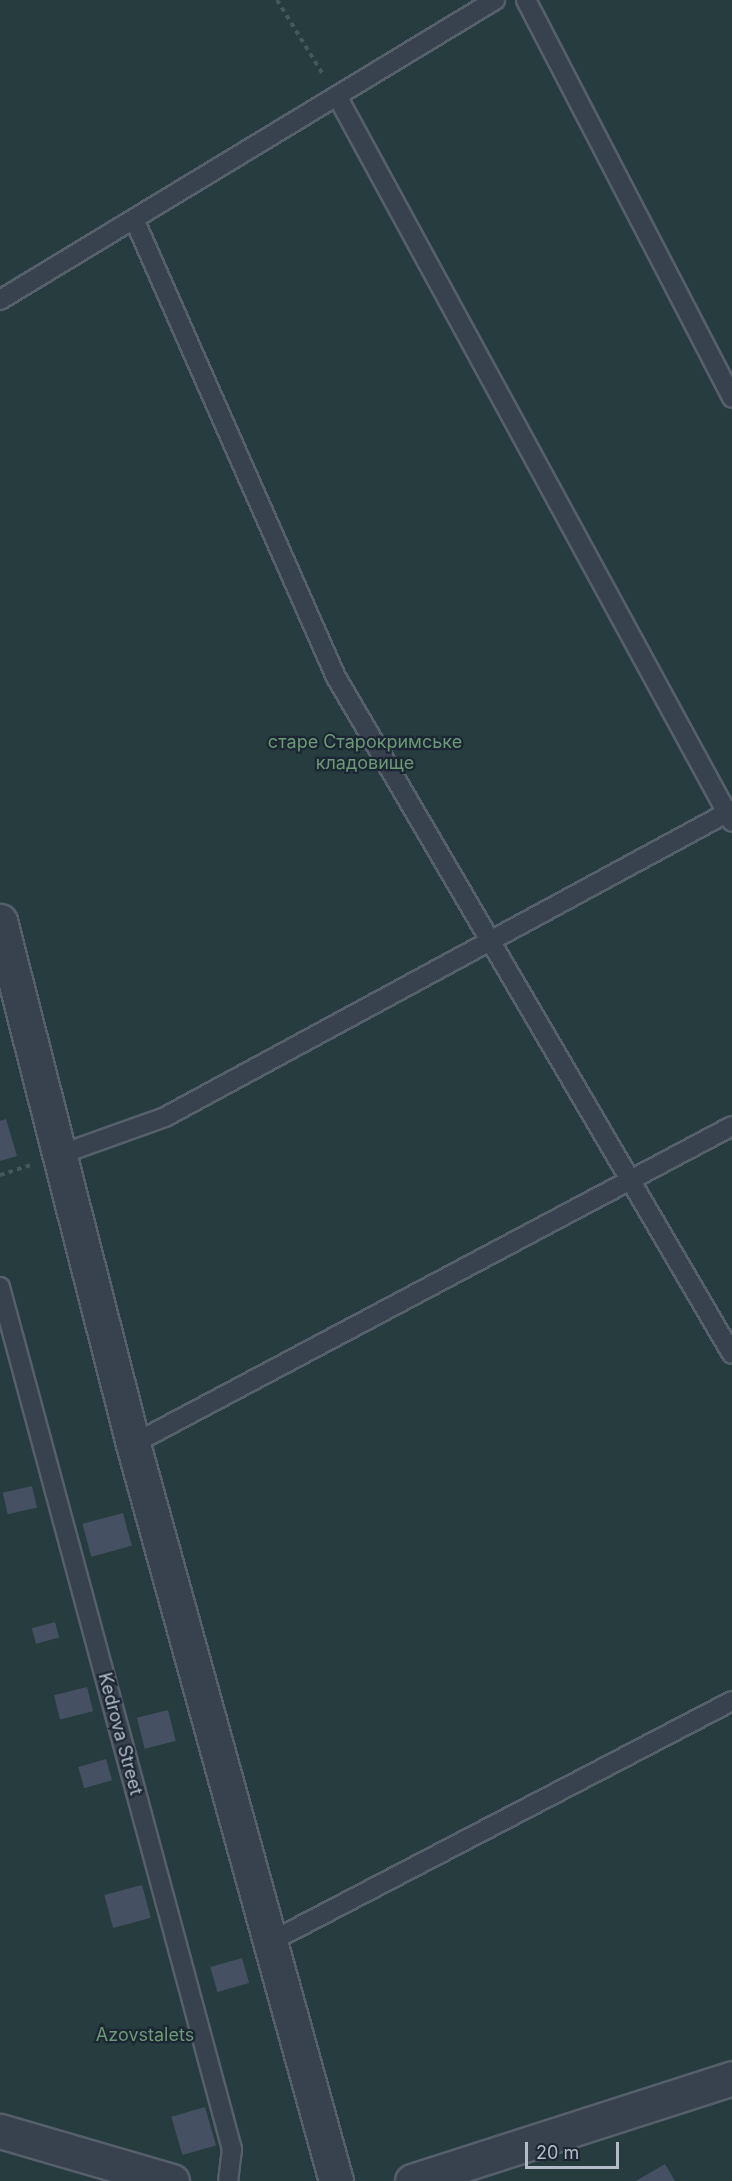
<!DOCTYPE html>
<meta charset="utf-8">
<style>
body{margin:0}
#map{position:relative;width:732px;height:2181px;overflow:hidden;background:#242f3e;font-family:Inter,sans-serif}
div>[style]{position:absolute}
.green>*{inset:0;background:#263c3f;transform-origin:0 0}
.building>*{inset:0;background:#455162;transform-origin:0 0}
.path>*{height:4px;margin-top:-2px;transform-origin:0;background:repeating-linear-gradient(90deg,#44595c 0 4.5px,transparent 0 9px)}
.roads{filter:drop-shadow(2px 0 #565f6c) drop-shadow(-2px 0 #565f6c) drop-shadow(0 2px #565f6c) drop-shadow(0 -2px #565f6c)}
.service>*{height:18px;margin:-9px;padding:0 9px;transform-origin:9px;border-radius:9px;background:#38414e}
.minor>*{height:33px;margin:-16.5px;padding:0 16.5px;transform-origin:16.5px;border-radius:16.5px;background:#38414e}
span{translate:-50% -50%;white-space:nowrap;text-align:center;line-height:1.15;-webkit-text-stroke:4.5px #1d2633;paint-order:stroke}
.park-label{font-size:18px;color:#6b9a76}
.street-label{font-size:18px;color:#b4bcc9}
.scale{position:absolute;left:525px;top:2142px;width:94px;height:27px;box-sizing:border-box;border:3px solid #b4bcc9;border-top:0;padding-left:8px;font-size:18px;line-height:21px;white-space:nowrap;color:#b4bcc9;-webkit-text-stroke:4px #1d2633;paint-order:stroke}
</style>
<div id="map">
<div class="green">
<i style="left:0;top:0;width:732px;height:2181px"></i>
</div>
<div class="building">
<i style="clip-path:polygon(6px 1119px,17px 1156px,0 1161px,0 1121px)"></i>
<i style="left:32px;top:1486px;width:22px;height:30px;rotate:77deg"></i>
<i style="left:123px;top:1513px;width:34px;height:42px;rotate:75deg"></i>
<i style="left:55px;top:1622px;width:16px;height:24px;rotate:75deg"></i>
<i style="left:87px;top:1687px;width:25px;height:34px;rotate:76deg"></i>
<i style="left:168px;top:1710px;width:32px;height:32px;rotate:76deg"></i>
<i style="left:106px;top:1759px;width:22px;height:29px;rotate:74deg"></i>
<i style="left:142px;top:1885px;width:34px;height:39px;rotate:75deg"></i>
<i style="left:242px;top:1958px;width:26px;height:33px;rotate:74deg"></i>
<i style="left:205px;top:2107px;width:40px;height:35px;rotate:74deg"></i>
<i style="clip-path:polygon(665px 2164px,675px 2181px,636px 2181px)"></i>
</div>
<div class="path">
<i style="left:277px;top:0;width:89px;rotate:58.3deg"></i>
<i style="left:0;top:1175px;width:32px;rotate:-18deg"></i>
</div>
<div class="roads">
<div class="service">
<i style="left:526px;top:0;width:448px;rotate:62.6deg"></i>
<i style="left:337px;top:96px;width:826px;rotate:61.45deg"></i>
<i style="left:134px;top:219px;width:501px;rotate:66.2deg"></i>
<i style="left:336px;top:677px;width:784px;rotate:59.68deg"></i>
<i style="left:0;top:300px;width:579px;rotate:-31.22deg"></i>
<i style="left:59px;top:1155px;width:113px;rotate:-19.7deg"></i>
<i style="left:165px;top:1117px;width:645px;rotate:-28.43deg"></i>
<i style="left:0;top:1287px;width:893px;rotate:74.94deg"></i>
<i style="left:232px;top:2149px;width:32px;rotate:97deg"></i>
<i style="left:133px;top:1444px;width:678px;rotate:-27.96deg"></i>
<i style="left:270px;top:1942px;width:521px;rotate:-27.55deg"></i>
</div>
<div class="minor">
<i style="left:0;top:921px;width:540px;rotate:75.73deg"></i>
<i style="left:133px;top:1444px;width:764px;rotate:74.6deg"></i>
<i style="left:0;top:2131px;width:179px;rotate:16.2deg"></i>
<i style="left:412px;top:2181px;width:336px;rotate:-17.8deg"></i>
</div>
</div>
<div class="park-label">
<span style="left:365px;top:753px">старе Старокримське<br>кладовище</span>
<span style="left:145px;top:2035px">Azovstalets</span>
</div>
<div class="street-label">
<span style="left:120px;top:1734px;rotate:75deg">Kedrova Street</span>
</div>
<div class="scale">20 m</div>
</div>
